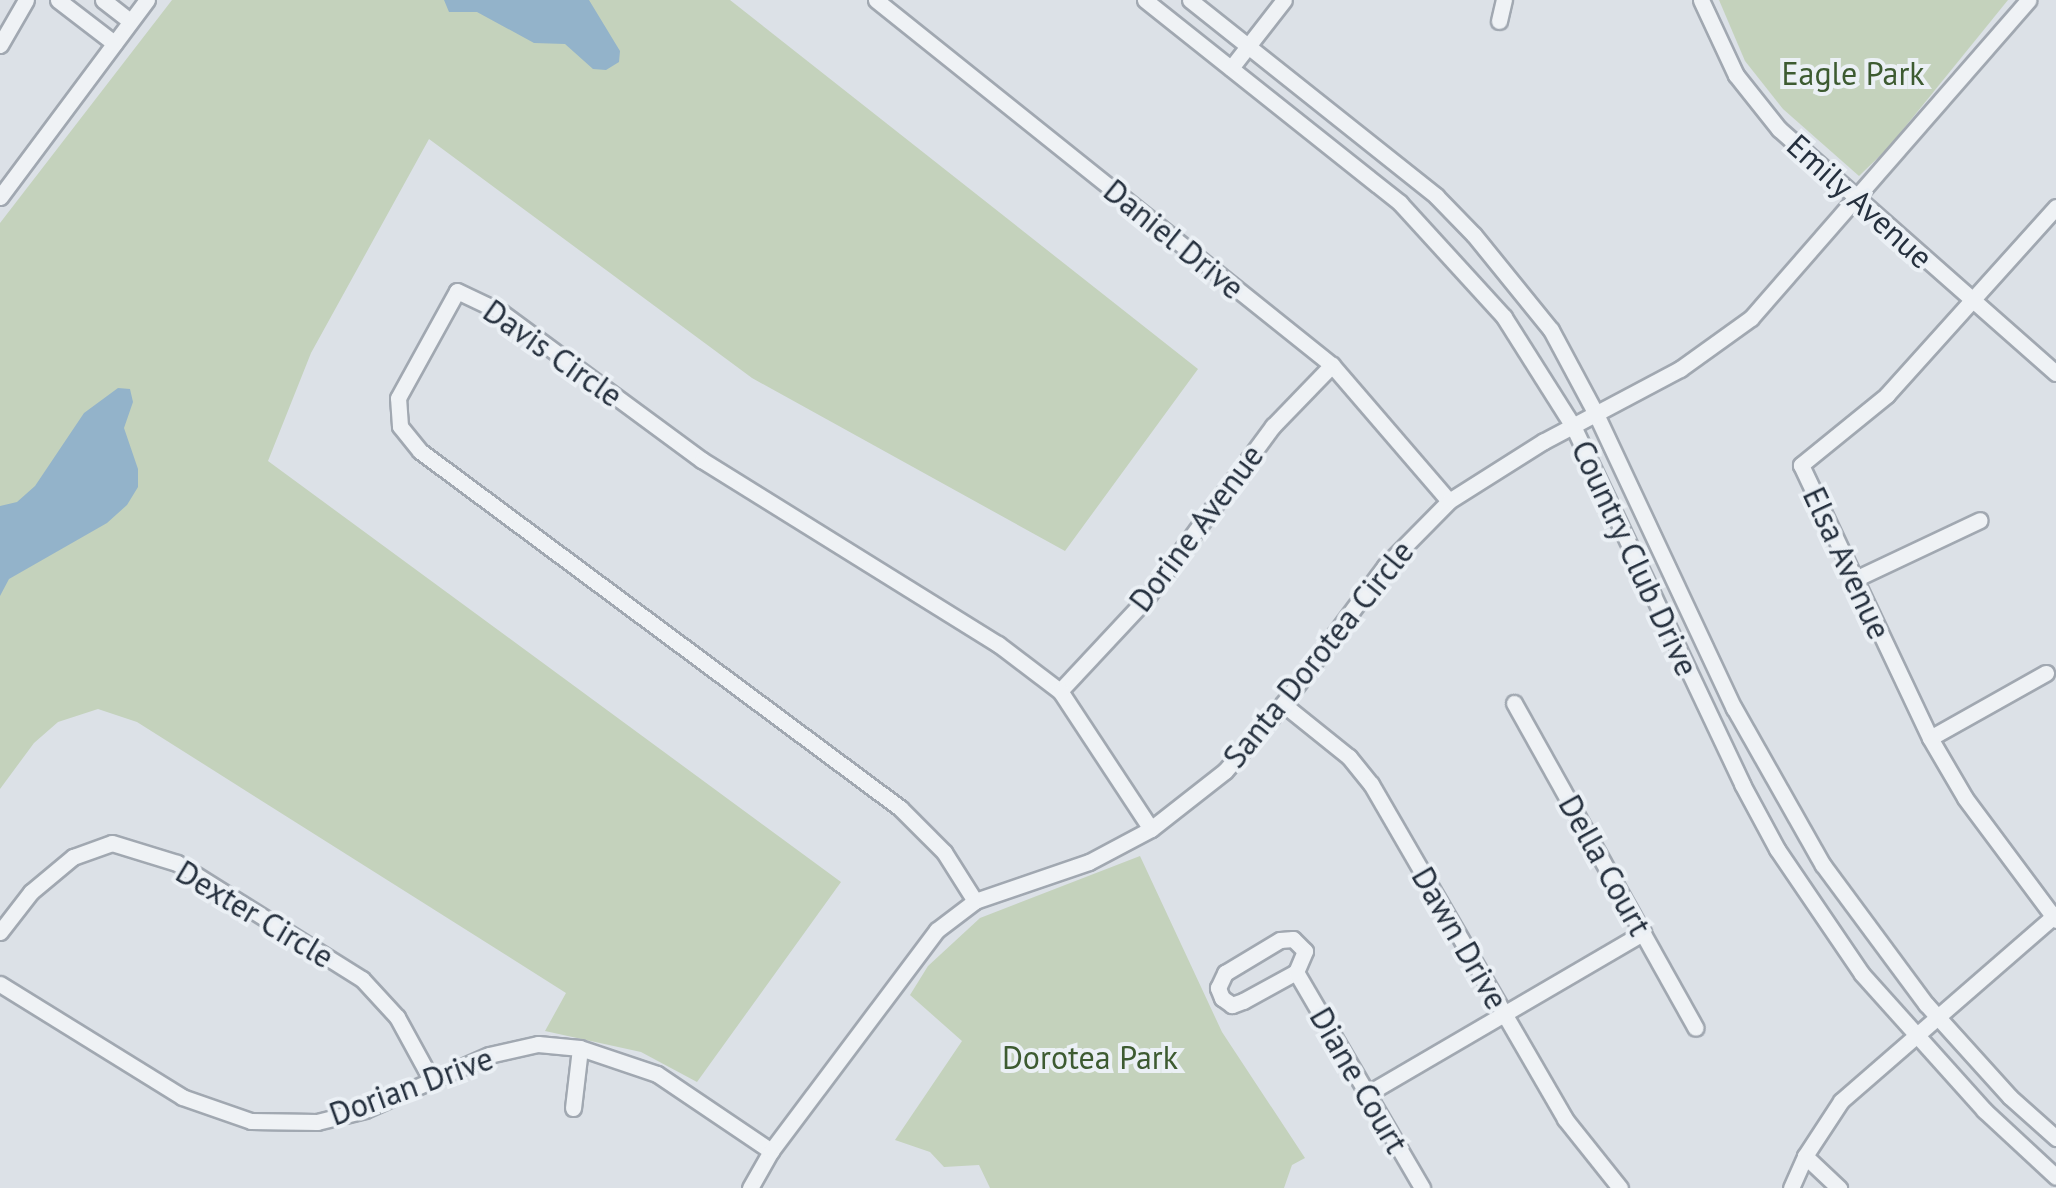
<!DOCTYPE html>
<style>
body{margin:0}
#map{position:relative;width:2056px;height:1188px;overflow:hidden;background:#dce1e7;font-family:"PT Sans",sans-serif}
div>[style]{position:absolute}
.green>*{inset:0;background:#c4d2bc}
.water>*{inset:0;background:#93b3ca}
.roads{filter:drop-shadow(2px 0 #a1a8b1) drop-shadow(-2px 0 #a1a8b1) drop-shadow(0 2px #a1a8b1) drop-shadow(0 -2px #a1a8b1)}
.minor>*{height:15px;margin:-7.5px;padding:0 7.5px;transform-origin:7.5px;border-radius:7.5px;background:#eff2f5}
span{translate:-50% -50%;white-space:nowrap;text-align:center;line-height:1.15;-webkit-text-stroke:8px #ebf0f5;paint-order:stroke}
.park-label{font-size:32px;color:#3d5b31}
.street-label{font-size:32px;color:#25303e}
</style>
<div id="map">
<div class="green">
<i style="clip-path:polygon(172px 0,730px 0,1198px 369px,1065px 551px,752px 378px,429px 139px,311px 353px,268px 461px,841px 882px,697px 1082px,641px 1052px,545px 1031px,566px 993px,137px 722px,98px 709px,58px 722px,34px 743px,0 789px,0 223px)"></i>
<i style="clip-path:polygon(1719px 0,2008px 0,1888px 148px,1859px 176px,1783px 109px,1745px 61px)"></i>
<i style="clip-path:polygon(1140px 856px,1222px 1032px,1305px 1158px,1292px 1165px,1284px 1188px,990px 1188px,979px 1165px,944px 1167px,930px 1152px,895px 1140px,962px 1041px,910px 995px,928px 966px,980px 918px)"></i>
</div>
<div class="water">
<i style="clip-path:polygon(444px 0,589px 0,620px 51px,619px 62px,606px 70px,593px 69px,565px 44px,534px 43px,477px 12px,449px 12px)"></i>
<i style="clip-path:polygon(118px 388px,130px 389px,133px 402px,124px 428px,138px 469px,138px 487px,127px 505px,107px 523px,9px 579px,0 596px,0 506px,17px 502px,35px 486px,84px 413px)"></i>
</div>
<div class="roads">
<div class="minor">
<i style="left:58px;top:0;width:71px;rotate:37.5deg"></i>
<i style="left:103px;top:0;width:34px;rotate:38deg"></i>
<i style="left:876px;top:0;width:584px;rotate:38.68deg"></i>
<i style="left:1332px;top:365px;width:179px;rotate:49.3deg"></i>
<i style="left:1145px;top:0;width:326px;rotate:38.5deg"></i>
<i style="left:1400px;top:203px;width:154px;rotate:47.6deg"></i>
<i style="left:1504px;top:317px;width:129px;rotate:57.7deg"></i>
<i style="left:1573px;top:426px;width:396px;rotate:64.7deg"></i>
<i style="left:1742px;top:784px;width:74px;rotate:61.7deg"></i>
<i style="left:1777px;top:849px;width:151px;rotate:55.8deg"></i>
<i style="left:1862px;top:974px;width:183px;rotate:48.1deg"></i>
<i style="left:1984px;top:1110px;width:98px;rotate:42.9deg"></i>
<i style="left:1190px;top:0;width:315px;rotate:38.5deg"></i>
<i style="left:1436px;top:196px;width:54px;rotate:45.7deg"></i>
<i style="left:1474px;top:235px;width:122px;rotate:51deg"></i>
<i style="left:1551px;top:330px;width:95px;rotate:61.8deg"></i>
<i style="left:1596px;top:414px;width:325px;rotate:64.9deg"></i>
<i style="left:1734px;top:708px;width:180px;rotate:60.5deg"></i>
<i style="left:1823px;top:865px;width:173px;rotate:53.5deg"></i>
<i style="left:1926px;top:1004px;width:125px;rotate:47.9deg"></i>
<i style="left:2010px;top:1097px;width:62px;rotate:41.7deg"></i>
<i style="left:1701px;top:0;width:83px;rotate:65deg"></i>
<i style="left:1736px;top:75px;width:69px;rotate:51.5deg"></i>
<i style="left:1779px;top:129px;width:369px;rotate:41.4deg"></i>
<i style="left:1499px;top:21px;width:22px;rotate:-77deg"></i>
<i style="left:0;top:45px;width:52px;rotate:-60deg"></i>
<i style="left:1231px;top:68px;width:86px;rotate:-52.1deg"></i>
<i style="left:0;top:197px;width:246px;rotate:-53.3deg"></i>
<i style="left:2056px;top:207px;width:253px;rotate:132deg"></i>
<i style="left:1887px;top:395px;width:111px;rotate:140.9deg"></i>
<i style="left:1801px;top:465px;width:302px;rotate:64.7deg"></i>
<i style="left:1930px;top:738px;width:69px;rotate:59.7deg"></i>
<i style="left:1965px;top:798px;width:152px;rotate:53.3deg"></i>
<i style="left:1853px;top:580px;width:140px;rotate:-25.3deg"></i>
<i style="left:1060px;top:691px;width:125px;rotate:-47deg"></i>
<i style="left:1145px;top:600px;width:216px;rotate:-53.7deg"></i>
<i style="left:1273px;top:426px;width:85px;rotate:-46deg"></i>
<i style="left:1514px;top:703px;width:372px;rotate:60.8deg"></i>
<i style="left:1283px;top:704px;width:85px;rotate:38.8deg"></i>
<i style="left:1349px;top:757px;width:35px;rotate:51deg"></i>
<i style="left:1371px;top:784px;width:387px;rotate:59.9deg"></i>
<i style="left:1565px;top:1119px;width:88px;rotate:51.4deg"></i>
<i style="left:1930px;top:738px;width:133px;rotate:-29.3deg"></i>
<i style="left:975px;top:901px;width:58px;rotate:-122.3deg"></i>
<i style="left:944px;top:852px;width:62px;rotate:-135deg"></i>
<i style="left:900px;top:808px;width:598px;rotate:-143.36deg"></i>
<i style="left:420px;top:451px;width:32px;rotate:-129deg"></i>
<i style="left:400px;top:426px;width:28px;rotate:-94deg"></i>
<i style="left:398px;top:398px;width:122px;rotate:-61.1deg"></i>
<i style="left:457px;top:291px;width:49px;rotate:25.5deg"></i>
<i style="left:501px;top:312px;width:250px;rotate:36.4deg"></i>
<i style="left:702px;top:460px;width:349px;rotate:31.9deg"></i>
<i style="left:998px;top:644px;width:78px;rotate:37.2deg"></i>
<i style="left:1060px;top:691px;width:165px;rotate:56.6deg"></i>
<i style="left:0;top:932px;width:51px;rotate:-52.2deg"></i>
<i style="left:31px;top:892px;width:55px;rotate:-39.8deg"></i>
<i style="left:73px;top:857px;width:41px;rotate:-19.7deg"></i>
<i style="left:112px;top:843px;width:68px;rotate:17.1deg"></i>
<i style="left:177px;top:863px;width:218px;rotate:32.1deg"></i>
<i style="left:362px;top:979px;width:52px;rotate:47.4deg"></i>
<i style="left:397px;top:1017px;width:71px;rotate:61.3deg"></i>
<i style="left:1293px;top:939px;width:17px;rotate:45deg"></i>
<i style="left:1305px;top:951px;width:23px;rotate:113deg"></i>
<i style="left:1296px;top:972px;width:60px;rotate:151.3deg"></i>
<i style="left:1243px;top:1001px;width:12px;rotate:160deg"></i>
<i style="left:1232px;top:1005px;width:12px;rotate:-145deg"></i>
<i style="left:1222px;top:998px;width:11px;rotate:-112deg"></i>
<i style="left:1218px;top:988px;width:17px;rotate:-65deg"></i>
<i style="left:1225px;top:973px;width:64px;rotate:-31deg"></i>
<i style="left:1280px;top:940px;width:13px;rotate:-4deg"></i>
<i style="left:1296px;top:972px;width:250px;rotate:59.7deg"></i>
<i style="left:0;top:984px;width:214px;rotate:31.8deg"></i>
<i style="left:182px;top:1097px;width:73px;rotate:19.2deg"></i>
<i style="left:251px;top:1121px;width:66px;rotate:0.9deg"></i>
<i style="left:317px;top:1122px;width:49px;rotate:-14deg"></i>
<i style="left:365px;top:1110px;width:136px;rotate:-23.9deg"></i>
<i style="left:489px;top:1055px;width:50px;rotate:-12.7deg"></i>
<i style="left:538px;top:1044px;width:42px;rotate:5.4deg"></i>
<i style="left:580px;top:1048px;width:81px;rotate:18.7deg"></i>
<i style="left:657px;top:1074px;width:138px;rotate:34deg"></i>
<i style="left:1367px;top:1094px;width:320px;rotate:-30.3deg"></i>
<i style="left:573px;top:1108px;width:60px;rotate:-83.3deg"></i>
<i style="left:1805px;top:1156px;width:47px;rotate:43.3deg"></i>
<i style="left:750px;top:1188px;width:43px;rotate:-60.4deg"></i>
<i style="left:771px;top:1151px;width:276px;rotate:-53.1deg"></i>
<i style="left:937px;top:930px;width:48px;rotate:-37.3deg"></i>
<i style="left:975px;top:901px;width:120px;rotate:-18.9deg"></i>
<i style="left:1089px;top:862px;width:70px;rotate:-28deg"></i>
<i style="left:1151px;top:829px;width:94px;rotate:-38.1deg"></i>
<i style="left:1225px;top:771px;width:89px;rotate:-49.1deg"></i>
<i style="left:1283px;top:704px;width:172px;rotate:-53.5deg"></i>
<i style="left:1385px;top:566px;width:91px;rotate:-45.4deg"></i>
<i style="left:1449px;top:501px;width:112px;rotate:-32.3deg"></i>
<i style="left:1544px;top:441px;width:154px;rotate:-27.9deg"></i>
<i style="left:1680px;top:369px;width:87px;rotate:-35.7deg"></i>
<i style="left:1751px;top:318px;width:422px;rotate:-48.9deg"></i>
<i style="left:1791px;top:1188px;width:35px;rotate:-66deg"></i>
<i style="left:1805px;top:1156px;width:66px;rotate:-56.8deg"></i>
<i style="left:1841px;top:1101px;width:285px;rotate:-41deg"></i>
</div>
</div>
<div class="park-label">
<span style="left:1853px;top:73px">Eagle Park</span>
<span style="left:1090px;top:1057px">Dorotea Park</span>
</div>
<div class="street-label">
<span style="left:1860px;top:201px;rotate:42deg">Emily Avenue</span>
<span style="left:1174px;top:239px;rotate:39deg">Daniel Drive</span>
<span style="left:553px;top:353px;rotate:35deg">Davis Circle</span>
<span style="left:1196px;top:528px;rotate:-53deg">Dorine Avenue</span>
<span style="left:1635px;top:558px;rotate:65deg">Country Club Drive</span>
<span style="left:1847px;top:563px;rotate:65deg">Elsa Avenue</span>
<span style="left:1318px;top:654px;rotate:-51deg">Santa Dorotea Circle</span>
<span style="left:1605px;top:865px;rotate:61deg">Della Court</span>
<span style="left:255px;top:914px;rotate:31deg">Dexter Circle</span>
<span style="left:1460px;top:938px;rotate:60deg">Dawn Drive</span>
<span style="left:1359px;top:1080px;rotate:60deg">Diane Court</span>
<span style="left:411px;top:1086px;rotate:-20deg">Dorian Drive</span>
</div>
</div>
